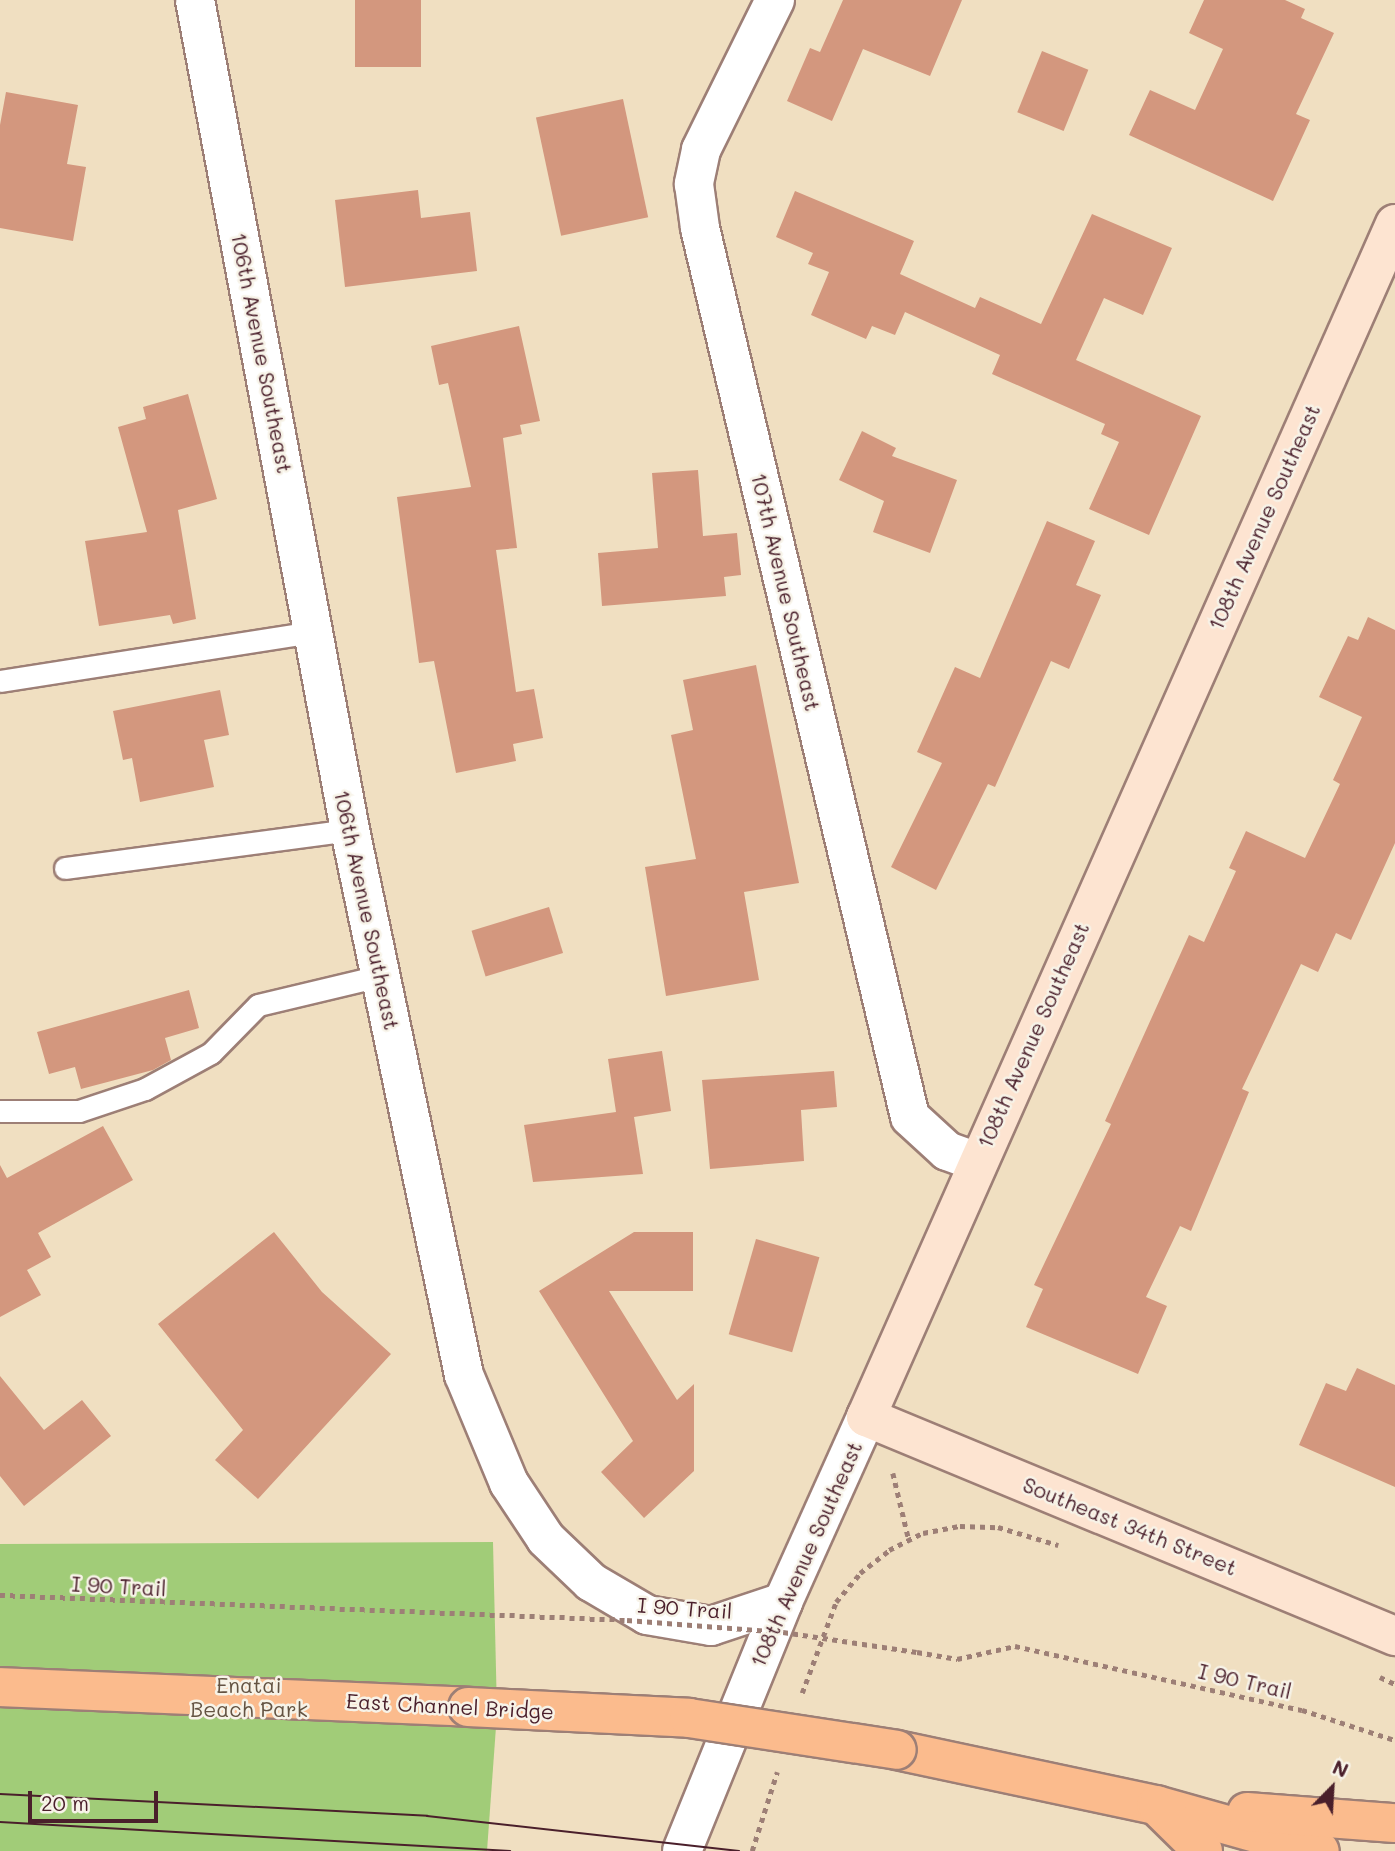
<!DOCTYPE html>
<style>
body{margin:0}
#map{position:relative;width:1395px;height:1851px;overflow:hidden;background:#f0dfc1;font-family:Mali,sans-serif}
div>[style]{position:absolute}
.green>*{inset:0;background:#a1cc78}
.building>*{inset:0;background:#d3977e;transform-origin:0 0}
.path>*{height:4.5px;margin-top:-2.25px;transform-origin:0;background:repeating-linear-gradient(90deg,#9d7f76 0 5px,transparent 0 10px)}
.roads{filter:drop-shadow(2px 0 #9d7f76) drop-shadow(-2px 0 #9d7f76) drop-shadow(0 2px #9d7f76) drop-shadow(0 -2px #9d7f76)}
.lane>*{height:21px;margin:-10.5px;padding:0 10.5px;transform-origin:10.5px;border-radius:10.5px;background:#fff}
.street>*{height:38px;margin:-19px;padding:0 19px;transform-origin:19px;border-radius:19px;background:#fff}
.secondary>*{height:38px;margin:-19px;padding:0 19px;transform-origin:19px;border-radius:19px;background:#fde4d1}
.highway>*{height:38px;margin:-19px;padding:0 19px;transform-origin:19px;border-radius:19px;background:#fbbb8d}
.tram>*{height:2px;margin:-1px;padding:0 1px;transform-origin:1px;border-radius:1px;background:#4a1f2b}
.path-bridge>*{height:4.5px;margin-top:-2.25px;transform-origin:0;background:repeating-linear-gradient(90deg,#9d7f76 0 5px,transparent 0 10px)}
.bridges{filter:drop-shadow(2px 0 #9d7f76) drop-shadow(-2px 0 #9d7f76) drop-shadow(0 2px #9d7f76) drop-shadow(0 -2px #9d7f76)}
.highway-bridge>*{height:38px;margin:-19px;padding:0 19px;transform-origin:19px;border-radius:19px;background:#fbbb8d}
span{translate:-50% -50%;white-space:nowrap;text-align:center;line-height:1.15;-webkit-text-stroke:5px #f7f3e8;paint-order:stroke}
.street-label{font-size:21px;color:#4a1f2b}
.park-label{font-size:21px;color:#645342}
.north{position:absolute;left:1297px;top:1753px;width:70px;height:70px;-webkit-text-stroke:5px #f7f3e8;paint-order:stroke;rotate:24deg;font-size:19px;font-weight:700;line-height:28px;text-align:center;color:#4a1f2b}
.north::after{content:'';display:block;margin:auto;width:24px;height:32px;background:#4a1f2b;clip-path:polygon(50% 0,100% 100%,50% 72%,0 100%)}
.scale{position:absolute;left:28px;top:1791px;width:130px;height:32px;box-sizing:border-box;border:4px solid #4a1f2b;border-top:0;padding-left:9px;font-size:21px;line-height:24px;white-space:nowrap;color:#4a1f2b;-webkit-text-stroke:5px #f7f3e8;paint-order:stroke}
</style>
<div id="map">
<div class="green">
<i style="clip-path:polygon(493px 1542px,497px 1713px,487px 1851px,0 1851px,0 1544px)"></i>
</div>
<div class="building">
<i style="left:355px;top:0;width:66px;height:67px"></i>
<i style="clip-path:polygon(843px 0,962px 0,930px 76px,863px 49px,832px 121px,787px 101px,810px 48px,820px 52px)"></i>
<i style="clip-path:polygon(1204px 0,1285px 0,1305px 9px,1301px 18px,1334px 33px,1296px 114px,1310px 120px,1273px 201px,1129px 135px,1150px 90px,1195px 110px,1223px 49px,1189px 33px)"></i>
<i style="left:1042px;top:51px;width:50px;height:66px;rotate:22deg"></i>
<i style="clip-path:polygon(6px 92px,78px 105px,67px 164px,86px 167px,73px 241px,0 228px,0 125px)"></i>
<i style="left:623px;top:99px;width:121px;height:89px;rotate:78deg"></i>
<i style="clip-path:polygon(418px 190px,421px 218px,470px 212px,477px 271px,345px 287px,335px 200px)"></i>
<i style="clip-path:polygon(795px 191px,914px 241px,900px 274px,975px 308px,980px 297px,1041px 324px,1092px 214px,1172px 248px,1143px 315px,1104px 298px,1076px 360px,1201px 416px,1149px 535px,1089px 509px,1119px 442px,1101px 434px,1105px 424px,992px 374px,1000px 355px,905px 312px,895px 335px,872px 326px,866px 339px,811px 315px,829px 272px,808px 264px,813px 253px,776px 237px)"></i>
<i style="clip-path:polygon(519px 326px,540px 421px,520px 425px,522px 434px,503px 438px,517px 548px,496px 550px,516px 692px,534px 689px,543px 738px,513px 744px,516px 761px,456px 773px,434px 661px,419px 663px,397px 497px,471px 487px,448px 383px,439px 385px,431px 346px)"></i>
<i style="clip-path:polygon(188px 394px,217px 499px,178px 510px,196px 619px,173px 624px,170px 615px,99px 626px,85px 541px,147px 532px,118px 427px,146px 419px,143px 407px)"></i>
<i style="clip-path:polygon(862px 431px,896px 448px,892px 456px,957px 480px,930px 553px,873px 532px,884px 501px,839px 480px)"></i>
<i style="clip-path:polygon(698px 470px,703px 536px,737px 533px,741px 575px,724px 577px,726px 596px,602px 606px,598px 553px,658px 548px,652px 473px)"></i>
<i style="clip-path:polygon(1047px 521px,1095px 541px,1076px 585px,1101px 595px,1069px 669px,1051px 661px,995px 787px,988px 784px,936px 890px,891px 867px,942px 763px,917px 752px,955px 667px,980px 678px)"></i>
<i style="clip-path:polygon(1368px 617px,1395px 630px,1395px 843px,1351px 940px,1336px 933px,1318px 972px,1301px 964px,1242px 1089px,1249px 1092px,1191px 1231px,1180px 1226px,1146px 1297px,1167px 1306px,1138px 1374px,1026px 1327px,1043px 1289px,1034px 1285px,1111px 1124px,1105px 1121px,1189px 935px,1204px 942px,1236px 871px,1229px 868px,1246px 831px,1305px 858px,1340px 784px,1333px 780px,1362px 717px,1319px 697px,1348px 636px,1358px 640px)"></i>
<i style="clip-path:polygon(756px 665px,799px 883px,744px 892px,759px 980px,666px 996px,645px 867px,696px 859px,671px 735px,693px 730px,683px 680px)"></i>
<i style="clip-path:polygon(220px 690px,229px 735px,204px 740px,214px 787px,140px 802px,132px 758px,123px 760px,113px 711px)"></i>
<i style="left:549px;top:907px;width:48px;height:81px;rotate:73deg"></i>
<i style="clip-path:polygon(189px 990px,199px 1028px,165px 1038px,171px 1060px,153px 1070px,81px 1089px,75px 1067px,49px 1074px,37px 1032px)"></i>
<i style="clip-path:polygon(662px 1051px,671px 1111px,634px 1117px,643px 1174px,533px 1182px,524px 1125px,616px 1112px,608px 1059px)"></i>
<i style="clip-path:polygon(834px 1071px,837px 1107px,801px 1110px,804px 1161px,710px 1169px,702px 1080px)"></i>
<i style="clip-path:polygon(103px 1126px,133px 1180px,38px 1233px,51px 1257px,27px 1270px,41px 1295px,0 1317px,0 1165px,7px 1178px)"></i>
<i style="clip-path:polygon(274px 1232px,322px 1292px,391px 1354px,258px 1499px,215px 1460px,243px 1430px,158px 1324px)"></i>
<i style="clip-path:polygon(634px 1232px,693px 1232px,693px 1291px,609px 1291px,677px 1400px,694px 1384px,694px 1471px,644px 1518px,601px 1472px,633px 1441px,539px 1291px)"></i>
<i style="left:756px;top:1239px;width:66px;height:99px;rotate:16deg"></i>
<i style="clip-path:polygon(1357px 1368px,1395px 1385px,1395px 1487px,1299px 1445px,1326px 1383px,1346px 1391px)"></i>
<i style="clip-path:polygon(0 1376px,44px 1430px,82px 1400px,111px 1436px,24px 1506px,0 1476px)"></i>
</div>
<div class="path">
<i style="left:893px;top:1473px;width:69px;rotate:76.6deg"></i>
<i style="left:917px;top:1652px;width:41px;rotate:9.9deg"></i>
<i style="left:957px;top:1659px;width:59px;rotate:-12.6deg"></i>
<i style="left:1015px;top:1646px;width:294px;rotate:12.6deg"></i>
<i style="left:1302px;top:1710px;width:98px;rotate:17.9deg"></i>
<i style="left:1380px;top:1677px;width:17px;rotate:25deg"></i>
<i style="left:802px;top:1693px;width:97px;rotate:-69.5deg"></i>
<i style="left:836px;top:1602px;width:38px;rotate:-50deg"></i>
<i style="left:860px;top:1573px;width:37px;rotate:-38deg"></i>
<i style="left:889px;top:1550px;width:38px;rotate:-27deg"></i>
<i style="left:923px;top:1533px;width:38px;rotate:-11deg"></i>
<i style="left:960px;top:1526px;width:38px;rotate:2deg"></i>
<i style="left:998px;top:1527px;width:63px;rotate:16.7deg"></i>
<i style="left:752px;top:1851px;width:83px;rotate:-72.4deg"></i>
</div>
<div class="roads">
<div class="lane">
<i style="left:0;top:681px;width:318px;rotate:-8.9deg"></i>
<i style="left:65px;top:868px;width:288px;rotate:-7.6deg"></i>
<i style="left:0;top:1111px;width:79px"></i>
<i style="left:79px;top:1111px;width:70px;rotate:-18.4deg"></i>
<i style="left:145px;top:1089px;width:75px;rotate:-28.6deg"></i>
<i style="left:211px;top:1053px;width:67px;rotate:-45.6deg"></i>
<i style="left:258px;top:1005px;width:125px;rotate:-13.4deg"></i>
</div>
<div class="street">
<i style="left:195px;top:0;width:844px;rotate:79.42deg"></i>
<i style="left:350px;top:830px;width:557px;rotate:78.19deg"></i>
<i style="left:464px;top:1375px;width:117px;rotate:67.4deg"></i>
<i style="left:509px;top:1483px;width:67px;rotate:56.5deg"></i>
<i style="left:546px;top:1539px;width:62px;rotate:43.7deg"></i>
<i style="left:591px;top:1582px;width:65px;rotate:30.5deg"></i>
<i style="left:647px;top:1615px;width:65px;rotate:9.8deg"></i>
<i style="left:711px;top:1626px;width:76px;rotate:-18.4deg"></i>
<i style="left:775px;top:0;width:167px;rotate:116.3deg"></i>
<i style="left:701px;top:150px;width:35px;rotate:102deg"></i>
<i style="left:694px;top:184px;width:44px;rotate:82.2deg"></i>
<i style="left:700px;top:228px;width:913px;rotate:76.71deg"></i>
<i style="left:910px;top:1117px;width:50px;rotate:42.6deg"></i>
<i style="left:947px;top:1151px;width:32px;rotate:20deg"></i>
<i style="left:682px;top:1851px;width:269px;rotate:-67.9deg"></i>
<i style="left:783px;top:1602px;width:203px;rotate:-65.8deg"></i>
</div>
<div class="secondary">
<i style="left:1395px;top:224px;width:1305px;rotate:113.91deg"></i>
<i style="left:866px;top:1417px;width:573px;rotate:22.49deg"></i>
</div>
<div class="highway">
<i style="left:0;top:1687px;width:468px;rotate:2.4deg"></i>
<i style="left:897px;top:1750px;width:265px;rotate:12deg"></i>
<i style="left:1156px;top:1805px;width:170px;rotate:15.7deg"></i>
<i style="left:1158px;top:1807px;width:63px;rotate:44.4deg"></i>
<i style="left:1247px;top:1812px;width:148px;rotate:4.3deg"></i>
</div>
</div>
<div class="tram">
<i style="left:0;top:1794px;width:428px;rotate:2.9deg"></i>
<i style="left:427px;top:1816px;width:314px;rotate:6.4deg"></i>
<i style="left:0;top:1822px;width:511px;rotate:3.25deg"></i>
</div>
<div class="path-bridge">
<i style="left:0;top:1595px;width:627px;rotate:2.28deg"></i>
<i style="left:627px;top:1620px;width:156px;rotate:4.4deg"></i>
<i style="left:783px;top:1632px;width:135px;rotate:8.5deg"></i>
</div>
<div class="bridges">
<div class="highway-bridge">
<i style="left:468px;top:1707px;width:221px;rotate:2.8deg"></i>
<i style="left:689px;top:1718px;width:210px;rotate:8.7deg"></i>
</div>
</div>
<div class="street-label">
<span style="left:262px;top:353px;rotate:79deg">106th Avenue Southeast</span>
<span style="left:1264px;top:517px;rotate:-66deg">108th Avenue Southeast</span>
<span style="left:786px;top:592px;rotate:77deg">107th Avenue Southeast</span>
<span style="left:367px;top:910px;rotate:78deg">106th Avenue Southeast</span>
<span style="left:1033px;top:1035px;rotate:-66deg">108th Avenue Southeast</span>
<span style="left:1130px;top:1526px;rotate:22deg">Southeast 34th Street</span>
<span style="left:806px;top:1554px;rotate:-66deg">108th Avenue Southeast</span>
<span style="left:119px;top:1586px;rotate:3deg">I 90 Trail</span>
<span style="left:685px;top:1608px;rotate:4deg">I 90 Trail</span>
<span style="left:1245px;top:1681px;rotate:13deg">I 90 Trail</span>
<span style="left:450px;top:1706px;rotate:3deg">East Channel Bridge</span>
</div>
<div class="park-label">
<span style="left:249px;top:1697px">Enatai<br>Beach Park</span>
</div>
<div class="north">N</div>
<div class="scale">20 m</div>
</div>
